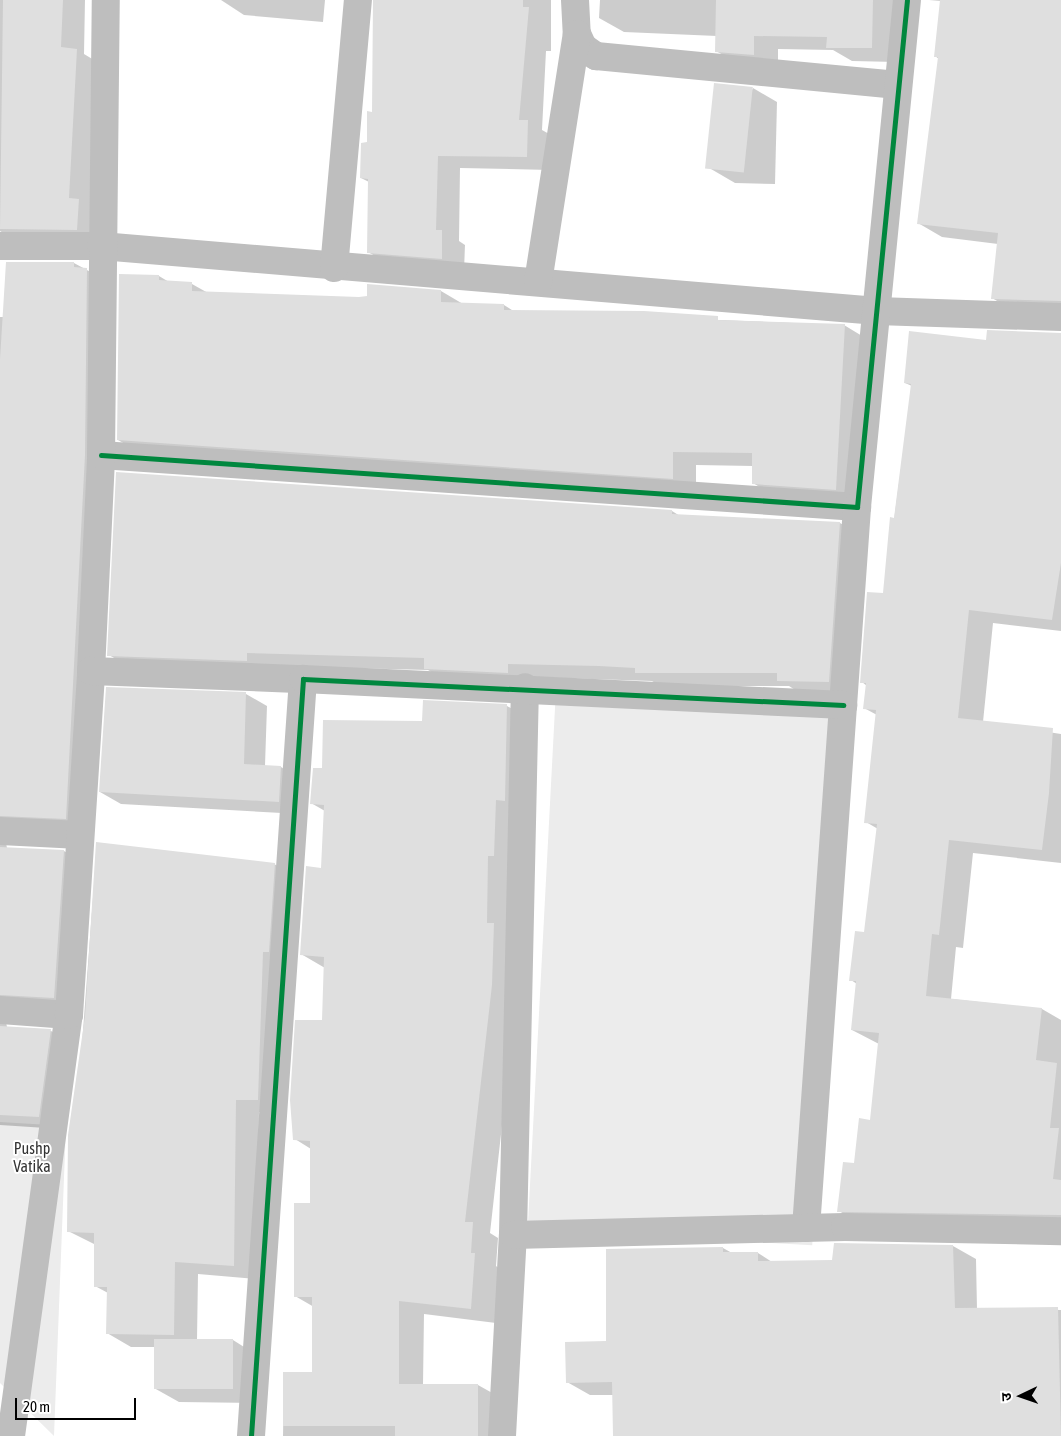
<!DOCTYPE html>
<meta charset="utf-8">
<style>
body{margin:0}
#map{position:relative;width:1061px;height:1436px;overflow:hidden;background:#fff;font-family:"Asap Condensed","Noto Sans Devanagari",sans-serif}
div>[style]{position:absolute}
.green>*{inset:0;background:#ececec;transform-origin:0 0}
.shadow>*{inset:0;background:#0003}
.building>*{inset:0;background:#dfdfdf;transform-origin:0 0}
.minor>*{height:28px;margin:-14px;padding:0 14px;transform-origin:14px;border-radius:14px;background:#bebebe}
.cycleway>*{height:5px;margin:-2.5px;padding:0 2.5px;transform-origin:2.5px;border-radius:2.5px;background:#00873e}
span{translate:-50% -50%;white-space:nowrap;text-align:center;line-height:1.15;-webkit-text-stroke:4px #fff;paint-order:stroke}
.park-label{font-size:16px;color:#333}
.north{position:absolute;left:996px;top:1371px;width:50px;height:50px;-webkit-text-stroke:4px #fff;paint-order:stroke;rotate:267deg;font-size:14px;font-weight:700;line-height:20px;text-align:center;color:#000}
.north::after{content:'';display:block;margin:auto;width:18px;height:22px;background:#000;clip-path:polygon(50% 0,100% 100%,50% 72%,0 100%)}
.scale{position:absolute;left:15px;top:1398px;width:121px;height:22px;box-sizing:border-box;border:2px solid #000;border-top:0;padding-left:6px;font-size:15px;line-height:18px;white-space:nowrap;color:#000;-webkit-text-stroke:4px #fff;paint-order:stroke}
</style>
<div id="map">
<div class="green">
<i style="left:556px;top:689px;width:285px;height:542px;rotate:3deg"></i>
<i style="clip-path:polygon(0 1122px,66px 1126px,54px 1436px,0 1383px)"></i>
</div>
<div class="shadow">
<i style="clip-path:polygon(0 0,85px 0,84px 54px,99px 63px,99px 242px,16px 241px,0 231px)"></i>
<i style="clip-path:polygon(221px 0,325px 0,323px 22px,244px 15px)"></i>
<i style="clip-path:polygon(375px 0,551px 0,551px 51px,546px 51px,542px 130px,551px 135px,550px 170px,460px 168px,459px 241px,465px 245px,464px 271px,391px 265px,368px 252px,369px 182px,361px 178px,373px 113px)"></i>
<i style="clip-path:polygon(600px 0,897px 0,896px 62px,852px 61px,833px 50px,778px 49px,778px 69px,741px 65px,716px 51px,717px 36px,624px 32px,599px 18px)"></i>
<i style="clip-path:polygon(929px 0,1061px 0,1061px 314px,1016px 312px,992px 298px,998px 244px,942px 237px,918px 223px,939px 59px,935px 56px,941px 1px)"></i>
<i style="clip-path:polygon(753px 88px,777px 102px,775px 184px,735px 183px,711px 169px)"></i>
<i style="clip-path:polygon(7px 263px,74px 263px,109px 282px,88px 831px,6px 843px,7px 848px,64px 851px,86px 864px,76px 1010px,6px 1022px,7px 1027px,51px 1031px,73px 1043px,61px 1129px,0 1125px,0 317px,5px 317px)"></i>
<i style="clip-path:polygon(159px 276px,169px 282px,192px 284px,208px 293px,359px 298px,441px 291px,463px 304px,504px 305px,515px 312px,844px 325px,867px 339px,859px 502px,776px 497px,753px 483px,753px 466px,696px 465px,696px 491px,141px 453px,118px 440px)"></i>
<i style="clip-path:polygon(1061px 334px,1061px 631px,993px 623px,983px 722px,1061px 734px,1061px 863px,973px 853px,963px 948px,956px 947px,951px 999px,1042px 1009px,1061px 1020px,1061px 1228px,863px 1225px,839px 1211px,871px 1121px,879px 1044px,852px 1030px,857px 984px,851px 980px,865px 934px,878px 829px,866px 822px,877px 715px,864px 708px,867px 686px,862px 682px,884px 595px,912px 386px,905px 383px,987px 341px)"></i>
<i style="clip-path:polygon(672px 511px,680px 516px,840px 523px,864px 537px,853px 696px,803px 695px,789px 686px,660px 686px,652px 681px,532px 677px,449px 682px,428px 670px,271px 666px,133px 669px,109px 655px)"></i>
<i style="clip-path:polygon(246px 694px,267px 706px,265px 766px,281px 767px,302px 780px,300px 814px,121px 804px,100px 792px)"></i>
<i style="clip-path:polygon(424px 702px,507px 706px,532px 720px,516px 1000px,490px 1233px,498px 1238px,496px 1266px,500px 1269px,496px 1323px,424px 1314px,423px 1385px,478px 1385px,503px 1399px,503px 1436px,283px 1436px,284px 1373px,313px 1373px,314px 1307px,295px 1296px,311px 1205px,311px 1149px,295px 1139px,323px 1022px,325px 968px,301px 954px,322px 869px,325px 811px,311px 803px,323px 770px,423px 722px)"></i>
<i style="clip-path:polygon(97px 844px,274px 864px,298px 877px,282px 1112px,259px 1112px,257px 1279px,198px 1274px,197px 1340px,233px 1340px,257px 1355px,256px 1403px,179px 1402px,154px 1388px,155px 1347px,131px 1347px,107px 1333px,108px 1293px,95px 1286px,96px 1245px,68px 1231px)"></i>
<i style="clip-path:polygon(953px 1246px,976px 1259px,977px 1309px,1061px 1310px,1061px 1436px,615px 1436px,614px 1395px,590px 1395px,567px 1382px,607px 1342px,723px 1248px,732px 1253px,758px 1253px,772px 1262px,833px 1261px)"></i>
</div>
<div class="building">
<i style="clip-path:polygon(3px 0,63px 0,61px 47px,77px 49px,69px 198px,79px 199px,77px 230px,0 229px)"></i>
<i style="clip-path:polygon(373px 0,523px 0,523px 7px,529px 7px,519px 120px,528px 120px,527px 157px,438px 156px,436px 230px,442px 230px,442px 259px,367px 253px,368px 179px,360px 178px,361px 143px,367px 142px,367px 111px,372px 112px)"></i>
<i style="clip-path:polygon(716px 0,873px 0,872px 48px,826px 48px,827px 37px,754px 36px,754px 55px,715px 52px)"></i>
<i style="clip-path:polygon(940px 0,1061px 0,1061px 301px,991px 299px,998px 233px,917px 224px,938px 57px,934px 57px)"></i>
<i style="left:714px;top:83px;width:39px;height:86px;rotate:6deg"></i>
<i style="clip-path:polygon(6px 262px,74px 262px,74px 267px,87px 268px,85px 455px,66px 819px,0 816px,0 359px)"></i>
<i style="clip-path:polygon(119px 274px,159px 275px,159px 280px,192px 282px,192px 291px,359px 297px,367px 296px,367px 284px,441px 290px,441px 302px,504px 304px,504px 310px,644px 311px,718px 316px,718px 320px,845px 324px,836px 490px,752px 484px,752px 453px,673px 452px,673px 479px,117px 440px)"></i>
<i style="clip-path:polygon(987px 330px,1061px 333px,1061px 563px,1052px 620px,969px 610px,958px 718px,1053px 728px,1049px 793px,1042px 850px,949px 840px,939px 935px,932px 934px,926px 996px,1042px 1008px,1036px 1060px,1057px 1063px,1050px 1128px,1059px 1128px,1053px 1179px,1061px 1180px,1061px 1215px,837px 1212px,843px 1162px,854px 1163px,859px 1118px,870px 1120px,879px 1033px,851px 1030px,856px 981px,849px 981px,855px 931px,864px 932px,877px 824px,864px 823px,876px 710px,863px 709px,866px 683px,860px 683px,867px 592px,883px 593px,890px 517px,894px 518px,911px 384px,904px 383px,909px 331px,986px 340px)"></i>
<i style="clip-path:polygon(116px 472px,672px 510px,672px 514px,840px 522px,829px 682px,777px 681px,777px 673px,635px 673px,635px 668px,599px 666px,508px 664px,508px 673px,424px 669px,424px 658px,247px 653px,247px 661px,107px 656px)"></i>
<i style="clip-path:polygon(106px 687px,246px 692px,244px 764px,281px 766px,279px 802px,99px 792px)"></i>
<i style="clip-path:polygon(423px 700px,507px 704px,505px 801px,496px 800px,494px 856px,488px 856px,487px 923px,494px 923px,492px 985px,465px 1222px,473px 1222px,471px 1253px,475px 1253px,471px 1309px,399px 1301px,399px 1384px,478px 1384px,478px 1436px,395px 1436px,395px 1426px,283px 1426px,283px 1372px,312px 1372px,312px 1297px,294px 1297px,294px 1203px,310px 1203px,310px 1141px,293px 1140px,290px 1100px,295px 1020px,322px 1020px,324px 957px,300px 955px,306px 866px,321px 868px,324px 805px,310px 804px,313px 768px,322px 768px,323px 720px,422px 721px)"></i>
<i style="clip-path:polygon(96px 842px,275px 863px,269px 952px,263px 952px,258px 1100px,236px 1100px,234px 1266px,175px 1262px,174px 1335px,106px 1334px,107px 1287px,94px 1287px,94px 1233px,67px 1232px,68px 1135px,85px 1016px)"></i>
<i style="clip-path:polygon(0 847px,64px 850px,54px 998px,0 995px)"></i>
<i style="clip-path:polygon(0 1026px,51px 1029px,39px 1117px,0 1115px)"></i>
<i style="clip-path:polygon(834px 1243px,953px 1245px,955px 1308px,1058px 1307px,1061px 1436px,613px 1436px,612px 1382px,566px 1383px,565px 1342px,606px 1341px,606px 1249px,723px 1247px,723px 1252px,758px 1252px,758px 1261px,832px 1260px)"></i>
<i style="left:154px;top:1339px;width:79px;height:50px"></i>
</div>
<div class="minor">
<i style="left:575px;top:0;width:34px;rotate:87deg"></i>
<i style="left:577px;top:34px;width:14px;rotate:65deg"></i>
<i style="left:583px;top:47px;width:16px;rotate:35deg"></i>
<i style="left:596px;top:56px;width:303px;rotate:5.5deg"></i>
<i style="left:0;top:246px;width:101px"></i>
<i style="left:101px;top:246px;width:779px;rotate:4.79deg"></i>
<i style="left:877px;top:311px;width:184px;rotate:1.9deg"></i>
<i style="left:334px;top:268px;width:269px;rotate:-84.9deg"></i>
<i style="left:538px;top:282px;width:251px;rotate:-81.1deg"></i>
<i style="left:101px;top:455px;width:758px;rotate:3.93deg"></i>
<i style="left:857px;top:507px;width:509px;rotate:-84.37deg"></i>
<i style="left:91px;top:671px;width:216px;rotate:-87.3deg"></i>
<i style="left:101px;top:455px;width:455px;rotate:-89.4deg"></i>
<i style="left:0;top:831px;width:80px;rotate:2.9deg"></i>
<i style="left:0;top:1010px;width:69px;rotate:4.1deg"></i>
<i style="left:806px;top:1228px;width:723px;rotate:-85.95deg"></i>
<i style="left:513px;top:1235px;width:548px;rotate:-88.75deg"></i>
<i style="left:11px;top:1436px;width:425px;rotate:-82.2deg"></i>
<i style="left:69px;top:1015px;width:345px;rotate:-86.3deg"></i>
<i style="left:91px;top:671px;width:212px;rotate:2.2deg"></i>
<i style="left:251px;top:1436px;width:759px;rotate:-86.07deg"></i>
<i style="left:303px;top:679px;width:541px;rotate:2.76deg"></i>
<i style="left:502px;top:1436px;width:201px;rotate:-86.9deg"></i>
<i style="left:513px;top:1235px;width:332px;rotate:-1.4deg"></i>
<i style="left:845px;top:1227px;width:216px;rotate:1.1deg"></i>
</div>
<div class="cycleway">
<i style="left:101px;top:455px;width:758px;rotate:3.93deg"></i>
<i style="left:857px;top:507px;width:509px;rotate:-84.37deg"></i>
<i style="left:251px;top:1436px;width:759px;rotate:-86.07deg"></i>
<i style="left:303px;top:679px;width:541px;rotate:2.76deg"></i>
</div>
<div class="park-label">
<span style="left:32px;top:1157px">Pushp<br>Vatika</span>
</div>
<div class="north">उ</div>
<div class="scale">20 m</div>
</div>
